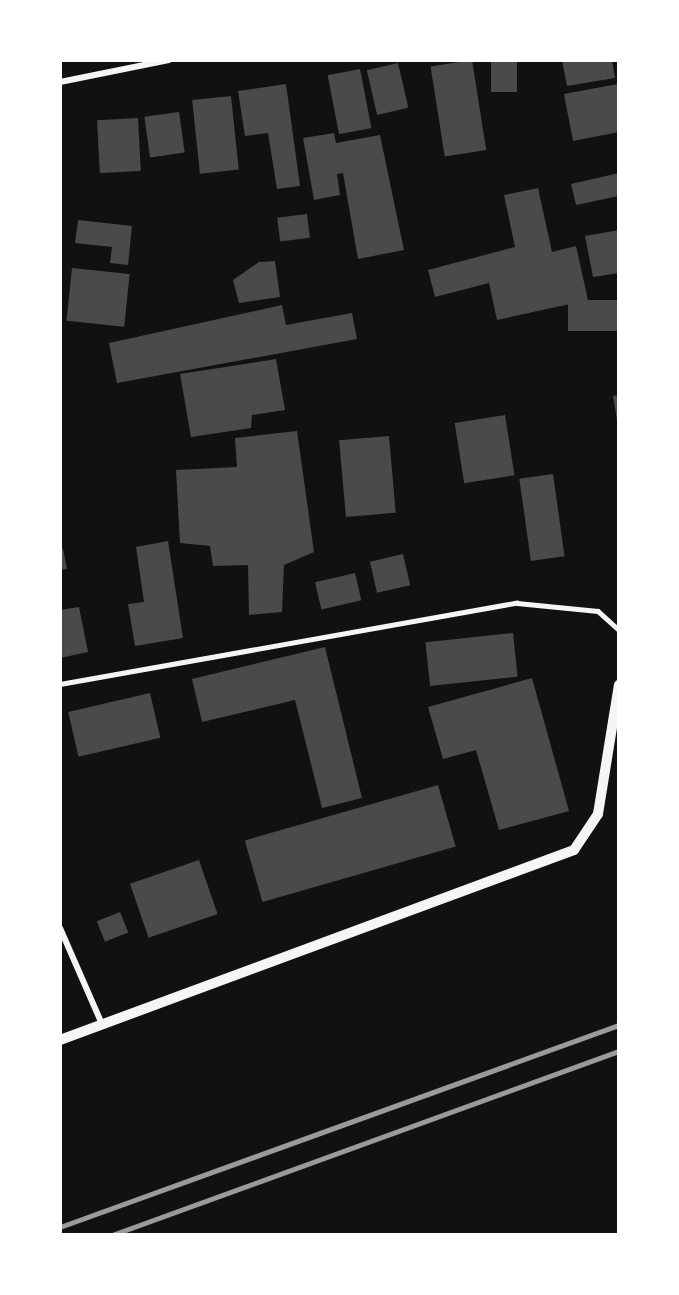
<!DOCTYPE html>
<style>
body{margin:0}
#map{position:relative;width:679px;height:1295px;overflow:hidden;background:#111;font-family:"Nunito Sans",sans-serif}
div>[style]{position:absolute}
.building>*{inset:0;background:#4a4a4a;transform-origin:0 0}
.service>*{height:4.5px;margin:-2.25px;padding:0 2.25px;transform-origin:2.25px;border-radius:2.25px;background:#f5f5f5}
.minor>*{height:6px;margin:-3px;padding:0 3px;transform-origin:3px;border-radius:3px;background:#f5f5f5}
.tertiary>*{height:10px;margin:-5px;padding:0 5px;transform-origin:5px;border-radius:5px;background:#f5f5f5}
.rail>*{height:4.5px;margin:-2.25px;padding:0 2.25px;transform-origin:2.25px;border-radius:2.25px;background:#9a9a9a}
span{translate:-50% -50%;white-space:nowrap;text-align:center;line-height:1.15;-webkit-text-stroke:6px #fff;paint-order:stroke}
.frame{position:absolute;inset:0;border:62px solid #fff;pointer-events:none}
</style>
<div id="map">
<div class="building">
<i style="left:472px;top:60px;width:91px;height:42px;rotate:81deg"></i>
<i style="left:491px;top:60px;width:26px;height:32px"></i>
<i style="clip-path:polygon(562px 60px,612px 60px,615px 78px,567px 86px)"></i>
<i style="left:398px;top:63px;width:46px;height:32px;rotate:77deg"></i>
<i style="left:360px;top:69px;width:60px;height:33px;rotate:79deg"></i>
<i style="clip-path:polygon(286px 84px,300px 186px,277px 189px,268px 133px,245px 136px,238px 91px)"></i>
<i style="clip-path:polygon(618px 84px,619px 132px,573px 141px,564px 94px)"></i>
<i style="left:231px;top:96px;width:74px;height:39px;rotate:84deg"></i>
<i style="left:179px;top:112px;width:41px;height:35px;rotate:82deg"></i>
<i style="left:138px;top:118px;width:53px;height:41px;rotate:87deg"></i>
<i style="clip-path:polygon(334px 133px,336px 143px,380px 135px,404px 250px,358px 259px,343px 173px,337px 174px,340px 195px,314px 200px,303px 138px)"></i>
<i style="clip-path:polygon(619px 173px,619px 196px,576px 205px,571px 184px)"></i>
<i style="clip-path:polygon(538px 188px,552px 252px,576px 246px,588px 300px,497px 320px,489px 283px,435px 297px,428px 270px,515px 247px,504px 195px)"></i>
<i style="left:307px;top:214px;width:24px;height:30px;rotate:83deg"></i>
<i style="clip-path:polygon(78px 220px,132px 226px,128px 265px,110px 263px,112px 247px,75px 243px)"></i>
<i style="clip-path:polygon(619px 230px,619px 273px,593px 277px,585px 236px)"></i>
<i style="clip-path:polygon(275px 261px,280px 297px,239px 303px,233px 280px,259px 262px)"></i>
<i style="left:72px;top:268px;width:58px;height:53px;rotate:6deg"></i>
<i style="left:619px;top:300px;width:31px;height:51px;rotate:90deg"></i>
<i style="clip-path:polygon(282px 305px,286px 325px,352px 313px,357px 339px,117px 383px,109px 343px)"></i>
<i style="clip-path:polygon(276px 359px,285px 410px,252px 415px,251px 428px,191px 437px,180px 374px)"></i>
<i style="clip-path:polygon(619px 395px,619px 426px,618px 426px,613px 396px)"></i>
<i style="left:505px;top:415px;width:61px;height:51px;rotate:81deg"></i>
<i style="clip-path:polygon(297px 431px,314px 552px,284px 565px,282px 612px,249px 615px,248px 565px,213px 566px,210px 546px,180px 543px,176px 470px,237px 467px,235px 438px)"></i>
<i style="left:389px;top:436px;width:77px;height:50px;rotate:85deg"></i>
<i style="left:553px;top:474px;width:83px;height:34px;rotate:82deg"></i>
<i style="clip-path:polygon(168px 541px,183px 638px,135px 646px,128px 604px,144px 602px,136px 547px)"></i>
<i style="clip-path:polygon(60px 549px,63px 549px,67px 569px,60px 570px)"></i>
<i style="left:403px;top:554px;width:32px;height:34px;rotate:77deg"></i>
<i style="left:355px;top:573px;width:28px;height:41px;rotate:77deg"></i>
<i style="clip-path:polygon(79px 607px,88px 652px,60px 658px,60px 610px)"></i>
<i style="left:513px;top:633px;width:44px;height:88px;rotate:84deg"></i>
<i style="clip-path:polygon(325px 647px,362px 798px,322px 808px,295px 700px,202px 722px,192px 679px)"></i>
<i style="clip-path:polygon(532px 678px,569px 811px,499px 830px,476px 750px,443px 759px,428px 707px)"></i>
<i style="left:150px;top:693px;width:46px;height:84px;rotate:77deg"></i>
<i style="left:438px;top:785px;width:64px;height:201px;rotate:74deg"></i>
<i style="left:199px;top:860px;width:57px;height:73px;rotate:71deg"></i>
<i style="left:120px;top:912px;width:22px;height:25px;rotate:68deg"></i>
</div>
<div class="service">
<i style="left:60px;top:684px;width:464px;rotate:-10.1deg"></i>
<i style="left:517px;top:603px;width:81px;rotate:5.6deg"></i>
<i style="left:598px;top:611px;width:28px;rotate:42deg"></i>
</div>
<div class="minor">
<i style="left:60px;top:82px;width:111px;rotate:-11.4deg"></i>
<i style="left:60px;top:928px;width:105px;rotate:66.4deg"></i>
</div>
<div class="tertiary">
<i style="left:60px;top:1040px;width:548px;rotate:-20.29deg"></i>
<i style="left:574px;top:850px;width:43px;rotate:-56.3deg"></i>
<i style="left:598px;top:814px;width:131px;rotate:-80.8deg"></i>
</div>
<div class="rail">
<i style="left:60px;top:1227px;width:594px;rotate:-19.87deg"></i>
<i style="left:112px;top:1235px;width:539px;rotate:-19.95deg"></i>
</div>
<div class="frame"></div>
</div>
